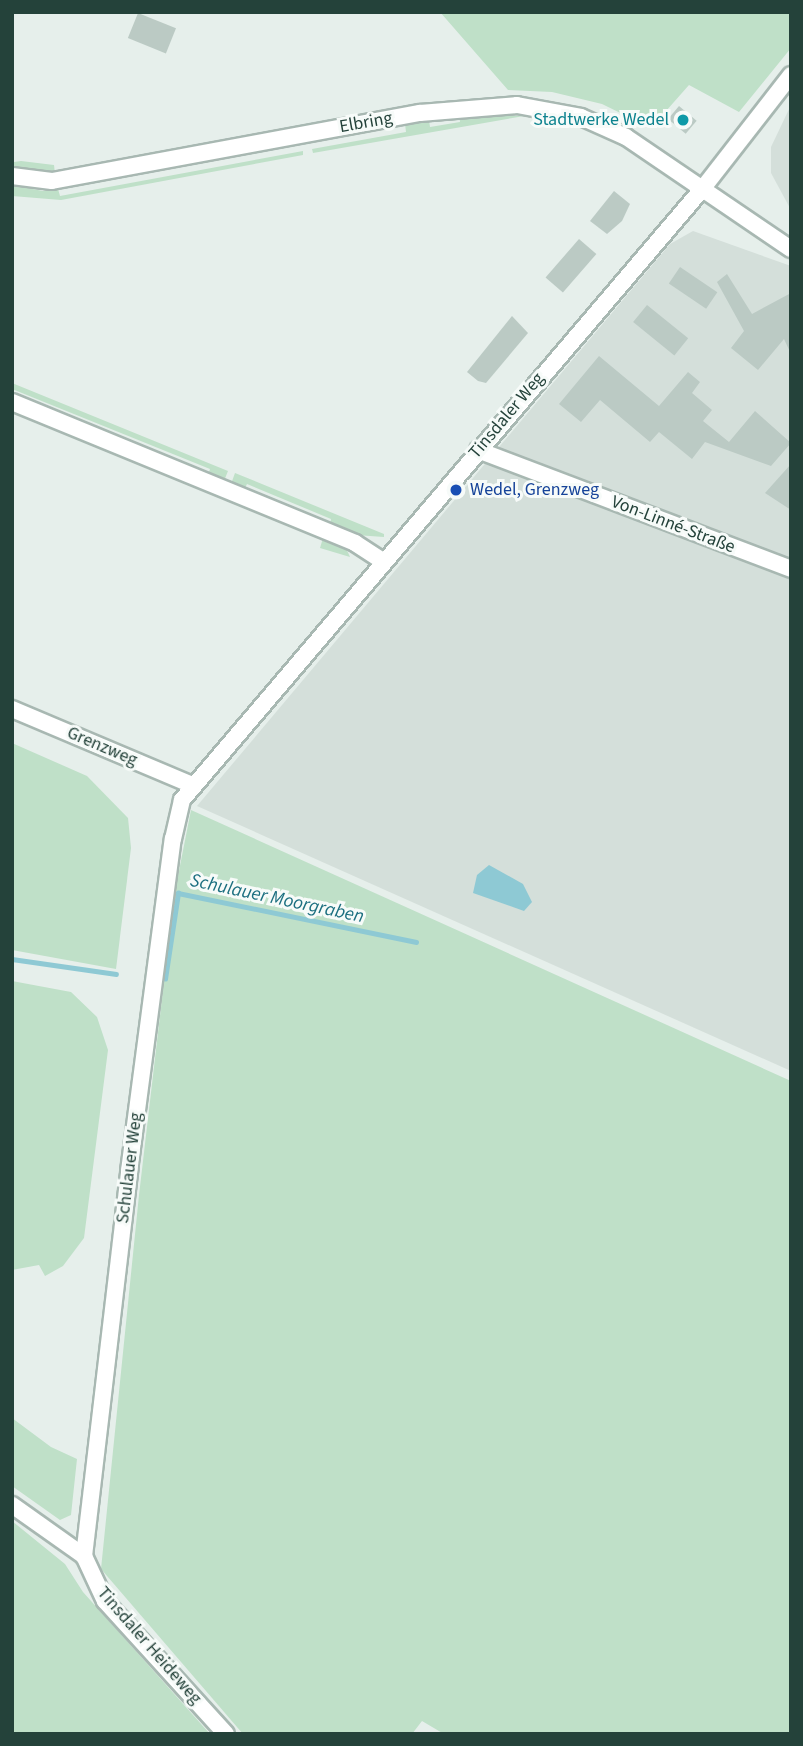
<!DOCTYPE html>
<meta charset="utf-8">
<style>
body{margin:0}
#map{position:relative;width:803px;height:1746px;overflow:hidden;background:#e6efeb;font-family:"Source Sans 3",sans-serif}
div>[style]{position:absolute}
.built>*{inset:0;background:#d4dfda}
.green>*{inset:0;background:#bfe0c8}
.water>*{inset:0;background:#8ec9d4}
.stream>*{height:4.5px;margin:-2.25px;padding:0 2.25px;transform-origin:2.25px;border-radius:2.25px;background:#8ec9d4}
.building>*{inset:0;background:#bbcac4;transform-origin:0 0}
.roads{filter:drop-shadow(2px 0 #a8b8b2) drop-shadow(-2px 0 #a8b8b2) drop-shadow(0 2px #a8b8b2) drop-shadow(0 -2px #a8b8b2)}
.minor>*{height:16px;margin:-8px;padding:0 8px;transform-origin:8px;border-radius:8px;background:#fff}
.dots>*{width:19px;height:19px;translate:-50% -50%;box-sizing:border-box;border:4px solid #f7fbf9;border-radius:50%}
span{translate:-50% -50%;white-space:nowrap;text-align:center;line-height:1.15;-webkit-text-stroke:6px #f7fbf9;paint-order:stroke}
.culture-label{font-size:18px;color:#0d838f}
.right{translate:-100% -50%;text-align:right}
.street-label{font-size:18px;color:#24423a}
.transit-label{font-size:18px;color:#164399}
.left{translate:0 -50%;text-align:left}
.water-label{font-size:19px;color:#1c6f80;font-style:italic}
.frame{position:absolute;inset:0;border:14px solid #24423a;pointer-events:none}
</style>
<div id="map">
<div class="built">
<i style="clip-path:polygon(791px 105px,791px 210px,771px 173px,771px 147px)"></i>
<i style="clip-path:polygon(693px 231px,791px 266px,791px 1071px,197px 806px,670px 244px)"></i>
</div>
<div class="green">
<i style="clip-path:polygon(440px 12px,791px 12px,791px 48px,739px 112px,689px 85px,651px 128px,602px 104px,552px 92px,508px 90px)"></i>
<i style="clip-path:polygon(459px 114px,524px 116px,313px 153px,312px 149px,406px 132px,405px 124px,429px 120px,430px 127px,460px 122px)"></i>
<i style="clip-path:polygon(303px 151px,303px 155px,61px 200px,12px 196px,12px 185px,43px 191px,58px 189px,60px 196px)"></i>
<i style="clip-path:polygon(21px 161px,54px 165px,55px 174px,12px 169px,14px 162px)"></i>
<i style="clip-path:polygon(12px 383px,228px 471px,224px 481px,208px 475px,210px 469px,12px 389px)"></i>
<i style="clip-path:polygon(235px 473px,384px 534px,384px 537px,356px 535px,330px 525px,331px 519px,247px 484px,244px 490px,231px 484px)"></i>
<i style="clip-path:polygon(323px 538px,346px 548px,350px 557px,320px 548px)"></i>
<i style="clip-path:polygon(12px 743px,87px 776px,128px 818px,131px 848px,116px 969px,12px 950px)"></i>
<i style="clip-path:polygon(191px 810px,791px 1081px,791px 1734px,444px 1734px,422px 1721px,412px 1734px,243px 1734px,101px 1569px,139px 1195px,174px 896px)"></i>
<i style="clip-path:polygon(12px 981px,71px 992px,97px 1017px,108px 1050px,84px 1238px,63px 1266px,45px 1276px,39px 1265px,12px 1270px)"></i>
<i style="clip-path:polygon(12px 1418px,51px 1447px,77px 1459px,71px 1515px,60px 1520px,12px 1486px)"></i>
<i style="clip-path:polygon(12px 1521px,65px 1564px,83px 1592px,210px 1734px,12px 1734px)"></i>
</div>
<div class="water">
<i style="clip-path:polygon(489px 865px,523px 884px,532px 902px,524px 911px,473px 893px,477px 875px)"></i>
</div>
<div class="stream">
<i style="left:12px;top:959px;width:105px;rotate:8.2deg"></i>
<i style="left:165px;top:979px;width:87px;rotate:-81.4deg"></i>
<i style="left:178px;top:893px;width:243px;rotate:11.6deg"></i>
</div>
<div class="building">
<i style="left:138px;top:13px;width:41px;height:27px;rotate:22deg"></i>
<i style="left:679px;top:106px;width:23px;height:17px;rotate:40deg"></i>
<i style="clip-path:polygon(614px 191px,630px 204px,622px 221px,607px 234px,590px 221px)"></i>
<i style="left:579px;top:239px;width:23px;height:51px;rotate:41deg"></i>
<i style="left:680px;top:267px;width:45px;height:20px;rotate:34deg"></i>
<i style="clip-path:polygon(727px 274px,752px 314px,791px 293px,791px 354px,784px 339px,758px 370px,731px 348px,744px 331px,717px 282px)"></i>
<i style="left:647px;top:305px;width:53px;height:22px;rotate:39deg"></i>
<i style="clip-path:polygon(512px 316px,528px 333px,486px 383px,478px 381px,467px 372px)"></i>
<i style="clip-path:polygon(599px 356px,659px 406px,688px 372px,700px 382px,692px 393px,712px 410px,703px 421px,729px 442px,755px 411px,791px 443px,771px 466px,705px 442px,692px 459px,659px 432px,650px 442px,600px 400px,581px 422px,559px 404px)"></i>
<i style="clip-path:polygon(791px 464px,791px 510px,765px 493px)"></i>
</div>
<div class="roads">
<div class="minor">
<i style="left:12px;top:176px;width:40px;rotate:7.1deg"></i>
<i style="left:52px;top:181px;width:374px;rotate:-10.5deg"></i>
<i style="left:420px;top:113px;width:97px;rotate:-4.7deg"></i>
<i style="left:517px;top:105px;width:65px;rotate:10.6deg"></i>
<i style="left:581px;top:117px;width:49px;rotate:24deg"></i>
<i style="left:626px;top:137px;width:199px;rotate:34.2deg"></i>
<i style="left:12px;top:402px;width:371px;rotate:22.3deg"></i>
<i style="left:355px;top:543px;width:33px;rotate:33deg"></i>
<i style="left:478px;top:450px;width:335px;rotate:20.8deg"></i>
<i style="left:12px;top:709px;width:195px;rotate:22.9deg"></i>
<i style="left:12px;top:1505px;width:88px;rotate:35.3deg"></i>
<i style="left:226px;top:1734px;width:180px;rotate:-132.3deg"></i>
<i style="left:105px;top:1601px;width:50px;rotate:-115deg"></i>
<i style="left:84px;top:1556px;width:388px;rotate:-83.3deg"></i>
<i style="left:129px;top:1171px;width:335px;rotate:-82.5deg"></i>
<i style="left:173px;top:839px;width:40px;rotate:-77deg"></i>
<i style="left:182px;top:800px;width:804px;rotate:-49.59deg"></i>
<i style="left:703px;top:188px;width:143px;rotate:-52.1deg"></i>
</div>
</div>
<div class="dots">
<i style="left:683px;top:120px;background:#0f9aa8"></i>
<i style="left:456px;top:490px;background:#1a4fb4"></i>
</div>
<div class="culture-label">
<span class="right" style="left:669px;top:120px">Stadtwerke Wedel</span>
</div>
<div class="street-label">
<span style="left:366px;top:123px;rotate:-10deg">Elbring</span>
<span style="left:507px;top:416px;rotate:-50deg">Tinsdaler Weg</span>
<span style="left:673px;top:525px;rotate:21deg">Von-Linné-Straße</span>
<span style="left:102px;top:747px;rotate:23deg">Grenzweg</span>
<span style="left:130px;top:1168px;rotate:-83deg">Schulauer Weg</span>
<span style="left:149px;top:1646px;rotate:49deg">Tinsdaler Heideweg</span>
</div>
<div class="transit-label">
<span class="left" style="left:470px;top:490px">Wedel, Grenzweg</span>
</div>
<div class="water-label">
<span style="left:277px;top:899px;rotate:12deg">Schulauer Moorgraben</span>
</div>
<div class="frame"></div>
</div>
